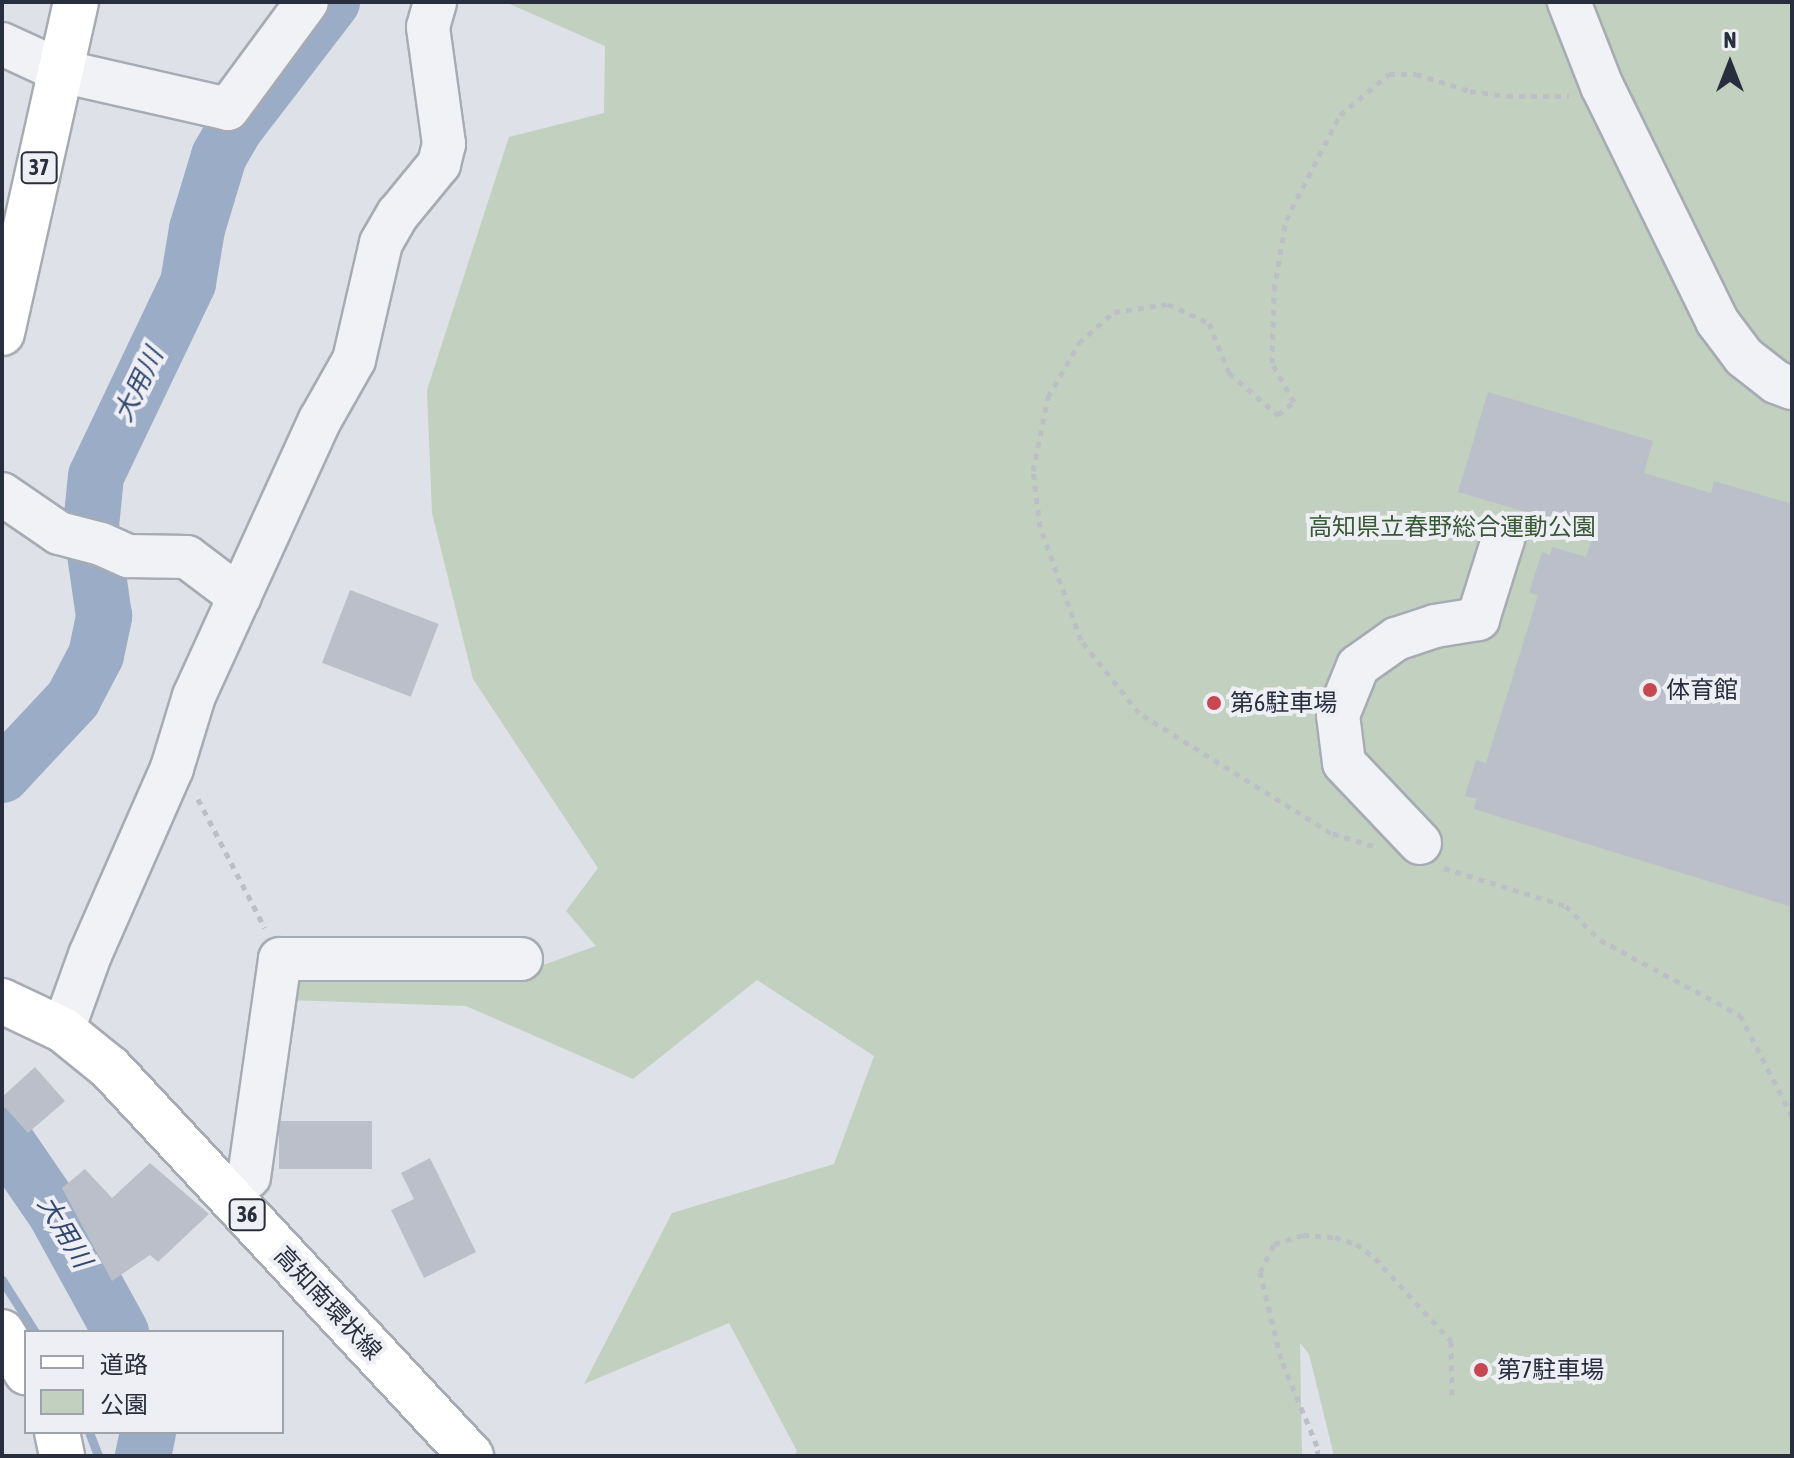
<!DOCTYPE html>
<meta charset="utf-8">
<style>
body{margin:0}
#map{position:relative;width:1794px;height:1458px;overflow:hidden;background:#dee1e7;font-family:"Asap Condensed","Noto Sans JP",sans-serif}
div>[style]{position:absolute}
.green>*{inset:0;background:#c2d0bf}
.stream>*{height:9px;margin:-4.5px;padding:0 4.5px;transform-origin:4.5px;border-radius:4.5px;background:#9aacc6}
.river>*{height:56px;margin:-28px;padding:0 28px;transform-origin:28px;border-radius:28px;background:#9aacc6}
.building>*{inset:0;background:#bbbfc9;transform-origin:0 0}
.path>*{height:5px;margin-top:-2.5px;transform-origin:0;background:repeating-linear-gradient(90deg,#bcbfc5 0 6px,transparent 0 12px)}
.roads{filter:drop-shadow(2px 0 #a7abb4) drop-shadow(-2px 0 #a7abb4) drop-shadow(0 2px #a7abb4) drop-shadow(0 -2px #a7abb4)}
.minor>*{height:42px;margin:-21px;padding:0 21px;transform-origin:21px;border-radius:21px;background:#f0f2f5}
.major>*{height:44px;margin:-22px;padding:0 22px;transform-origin:22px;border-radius:22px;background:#fff}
.dots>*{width:22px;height:22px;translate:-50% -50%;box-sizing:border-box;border:4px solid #edeff5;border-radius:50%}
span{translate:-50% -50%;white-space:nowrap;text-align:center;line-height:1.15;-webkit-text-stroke:8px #edeff5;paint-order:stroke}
.shield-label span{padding:2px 6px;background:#edeff5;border:2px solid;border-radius:6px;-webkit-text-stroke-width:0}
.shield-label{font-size:22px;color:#282e3d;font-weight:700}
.park-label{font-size:24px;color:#395836}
.poi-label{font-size:24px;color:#282e3d}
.left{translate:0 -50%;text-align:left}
.street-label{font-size:24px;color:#282e3d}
.water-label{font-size:26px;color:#34496f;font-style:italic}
.frame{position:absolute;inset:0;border:4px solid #282e3d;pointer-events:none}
.legend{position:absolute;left:24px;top:1330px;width:260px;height:104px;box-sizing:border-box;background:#edeff5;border:2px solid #9ea2ab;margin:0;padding:10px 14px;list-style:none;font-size:24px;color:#282e3d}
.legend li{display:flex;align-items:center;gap:16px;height:40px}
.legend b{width:40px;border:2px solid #9ea2ab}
.north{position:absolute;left:1690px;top:24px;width:80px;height:80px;-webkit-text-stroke:6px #edeff5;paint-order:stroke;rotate:0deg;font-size:22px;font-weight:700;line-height:32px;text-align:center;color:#282e3d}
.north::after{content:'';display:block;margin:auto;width:28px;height:36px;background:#282e3d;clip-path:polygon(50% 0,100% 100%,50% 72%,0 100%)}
</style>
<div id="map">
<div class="green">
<i style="clip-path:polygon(505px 2px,1792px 2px,1792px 1456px,1334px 1456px,1309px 1354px,1300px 1343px,1302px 1456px,794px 1456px,797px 1451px,729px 1323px,584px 1384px,672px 1213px,834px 1164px,874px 1056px,757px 980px,633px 1079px,466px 1006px,286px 1000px,295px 974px,535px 968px,596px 946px,566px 911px,598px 868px,473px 679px,432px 513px,427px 390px,509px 137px,604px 113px,605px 46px)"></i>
</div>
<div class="stream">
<i style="left:2px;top:1280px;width:62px;rotate:57.6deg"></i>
<i style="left:89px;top:1432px;width:26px;rotate:69deg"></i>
</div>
<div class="river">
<i style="left:2px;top:775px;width:104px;rotate:-46.9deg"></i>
<i style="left:73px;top:699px;width:50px;rotate:-62.4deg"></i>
<i style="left:96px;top:655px;width:40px;rotate:-78deg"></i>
<i style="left:104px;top:616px;width:91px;rotate:-98.2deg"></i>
<i style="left:91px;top:526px;width:50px;rotate:-84.3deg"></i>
<i style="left:96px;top:476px;width:214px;rotate:-64.5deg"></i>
<i style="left:188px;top:283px;width:55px;rotate:-80.5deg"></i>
<i style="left:197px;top:229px;width:76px;rotate:-73.2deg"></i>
<i style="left:219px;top:156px;width:34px;rotate:-60deg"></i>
<i style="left:236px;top:127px;width:158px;rotate:-52.5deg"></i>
<i style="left:2px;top:1135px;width:96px;rotate:55.6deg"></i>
<i style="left:56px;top:1214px;width:135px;rotate:61.2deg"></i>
<i style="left:143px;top:1456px;width:25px;rotate:-78deg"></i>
</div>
<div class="building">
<i style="clip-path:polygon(1488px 392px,1653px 441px,1644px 473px,1711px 493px,1714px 481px,1792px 504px,1792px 907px,1474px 809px,1477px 799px,1465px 796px,1476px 760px,1486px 763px,1538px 595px,1529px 593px,1542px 552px,1550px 555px,1552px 547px,1586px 557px,1594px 532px,1458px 492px)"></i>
<i style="left:350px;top:590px;width:95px;height:78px;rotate:21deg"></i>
<i style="clip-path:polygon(35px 1067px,65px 1101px,28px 1133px,2px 1104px,2px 1097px)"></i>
<i style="left:279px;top:1121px;width:93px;height:48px"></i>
<i style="clip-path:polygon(430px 1158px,476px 1252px,424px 1278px,391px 1210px,414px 1199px,401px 1173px)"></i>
<i style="clip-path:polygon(150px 1163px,209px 1214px,158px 1262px,150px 1255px,112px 1281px,62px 1188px,85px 1169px,112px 1198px)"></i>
</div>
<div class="path">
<i style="left:198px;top:799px;width:145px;rotate:62.6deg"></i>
<i style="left:1373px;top:846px;width:44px;rotate:-162.8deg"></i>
<i style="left:1331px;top:833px;width:226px;rotate:-148deg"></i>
<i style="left:1139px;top:713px;width:93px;rotate:-128.5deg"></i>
<i style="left:1081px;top:640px;width:120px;rotate:-109.9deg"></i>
<i style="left:1040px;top:527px;width:56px;rotate:-97.1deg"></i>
<i style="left:1033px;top:471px;width:76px;rotate:-78.5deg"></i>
<i style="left:1048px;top:397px;width:62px;rotate:-60.1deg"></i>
<i style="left:1079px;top:343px;width:47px;rotate:-41.5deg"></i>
<i style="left:1114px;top:312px;width:55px;rotate:-8.4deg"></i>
<i style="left:1168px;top:304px;width:45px;rotate:24.9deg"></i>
<i style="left:1209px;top:323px;width:54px;rotate:68.2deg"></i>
<i style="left:1229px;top:373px;width:65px;rotate:40.6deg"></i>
<i style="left:1278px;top:415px;width:21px;rotate:-39deg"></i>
<i style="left:1294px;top:402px;width:45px;rotate:-119.4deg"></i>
<i style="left:1272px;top:363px;width:73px;rotate:-88.4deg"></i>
<i style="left:1274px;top:290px;width:71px;rotate:-80.3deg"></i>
<i style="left:1286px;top:220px;width:118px;rotate:-62.8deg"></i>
<i style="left:1340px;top:115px;width:64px;rotate:-39.9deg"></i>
<i style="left:1389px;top:74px;width:27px"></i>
<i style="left:1416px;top:74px;width:57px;rotate:17.5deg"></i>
<i style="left:1470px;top:91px;width:37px;rotate:8deg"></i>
<i style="left:1507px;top:96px;width:62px"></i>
<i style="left:1444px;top:868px;width:128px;rotate:17.3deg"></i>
<i style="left:1566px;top:906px;width:48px;rotate:45deg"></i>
<i style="left:1600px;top:940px;width:159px;rotate:28.2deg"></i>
<i style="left:1740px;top:1015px;width:114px;rotate:62.8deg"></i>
<i style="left:1318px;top:1456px;width:10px;rotate:-96deg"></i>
<i style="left:1317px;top:1446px;width:94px;rotate:-112.5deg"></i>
<i style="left:1281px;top:1359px;width:89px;rotate:-103.6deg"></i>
<i style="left:1260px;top:1272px;width:31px;rotate:-63deg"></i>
<i style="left:1274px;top:1244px;width:30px;rotate:-17deg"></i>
<i style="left:1303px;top:1235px;width:32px;rotate:4deg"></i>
<i style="left:1335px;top:1237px;width:22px;rotate:18deg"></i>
<i style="left:1356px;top:1244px;width:24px;rotate:36deg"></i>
<i style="left:1375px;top:1258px;width:113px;rotate:47.5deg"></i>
<i style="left:1451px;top:1341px;width:56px;rotate:89deg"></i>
</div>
<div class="roads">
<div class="minor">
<i style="left:1569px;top:2px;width:90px;rotate:68.6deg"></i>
<i style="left:1602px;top:86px;width:262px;rotate:63.9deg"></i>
<i style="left:1717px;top:321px;width:45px;rotate:53.1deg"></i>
<i style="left:1744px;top:357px;width:41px;rotate:38deg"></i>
<i style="left:1776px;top:382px;width:17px;rotate:21deg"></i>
<i style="left:2px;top:44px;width:65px;rotate:24.6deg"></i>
<i style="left:61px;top:71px;width:171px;rotate:12.8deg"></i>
<i style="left:228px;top:109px;width:133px;rotate:-53.6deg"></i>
<i style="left:2px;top:494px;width:69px;rotate:34.4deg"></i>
<i style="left:59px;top:533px;width:43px;rotate:14.7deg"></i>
<i style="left:101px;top:544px;width:30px;rotate:24deg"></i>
<i style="left:128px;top:556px;width:59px;rotate:1deg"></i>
<i style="left:187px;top:557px;width:66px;rotate:37deg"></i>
<i style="left:1420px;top:843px;width:110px;rotate:-133.5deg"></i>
<i style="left:1344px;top:763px;width:48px;rotate:-97.1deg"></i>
<i style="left:1338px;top:715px;width:53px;rotate:-67.8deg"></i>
<i style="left:1358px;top:666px;width:47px;rotate:-35.4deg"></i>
<i style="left:1396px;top:639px;width:41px;rotate:-18.4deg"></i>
<i style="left:1435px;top:626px;width:44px;rotate:-9.2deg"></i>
<i style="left:1478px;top:619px;width:84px;rotate:-72.6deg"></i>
<i style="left:63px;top:1030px;width:80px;rotate:-70.2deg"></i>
<i style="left:90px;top:955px;width:204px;rotate:-66.3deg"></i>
<i style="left:172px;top:768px;width:75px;rotate:-73deg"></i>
<i style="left:194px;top:696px;width:303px;rotate:-65.5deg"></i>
<i style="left:320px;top:420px;width:69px;rotate:-60.5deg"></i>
<i style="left:354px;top:360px;width:120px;rotate:-77deg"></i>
<i style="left:381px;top:243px;width:34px;rotate:-60deg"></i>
<i style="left:398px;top:214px;width:65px;rotate:-50.6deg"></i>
<i style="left:439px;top:164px;width:21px;rotate:-76deg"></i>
<i style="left:444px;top:144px;width:118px;rotate:-97.8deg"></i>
<i style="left:428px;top:27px;width:26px;rotate:-74deg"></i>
<i style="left:249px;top:1177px;width:220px;rotate:-81.9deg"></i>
<i style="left:280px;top:959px;width:241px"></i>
</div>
<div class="major">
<i style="left:2px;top:333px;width:339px;rotate:-77.4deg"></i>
<i style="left:2px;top:1001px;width:68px;rotate:25.4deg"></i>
<i style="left:63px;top:1030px;width:60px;rotate:39deg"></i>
<i style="left:110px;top:1068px;width:530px;rotate:47.06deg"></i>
<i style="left:2px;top:1332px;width:47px;rotate:59deg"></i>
<i style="left:57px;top:1432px;width:25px;rotate:78deg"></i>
</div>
</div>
<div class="dots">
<i style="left:1650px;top:690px;background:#c84750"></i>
<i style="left:1214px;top:703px;background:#c84750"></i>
<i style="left:1481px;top:1370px;background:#c84750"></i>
</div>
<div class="shield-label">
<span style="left:39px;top:168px">37</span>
<span style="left:247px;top:1215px">36</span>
</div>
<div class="park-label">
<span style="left:1452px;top:527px">高知県立春野総合運動公園</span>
</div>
<div class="poi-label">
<span class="left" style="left:1666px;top:690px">体育館</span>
<span class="left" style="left:1230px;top:703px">第6駐車場</span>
<span class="left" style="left:1497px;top:1370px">第7駐車場</span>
</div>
<div class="street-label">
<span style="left:328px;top:1303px;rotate:47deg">高知南環状線</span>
</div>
<div class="water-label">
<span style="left:139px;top:385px;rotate:-64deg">大用川</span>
<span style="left:64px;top:1232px;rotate:59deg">大用川</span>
</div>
<div class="frame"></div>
<ul class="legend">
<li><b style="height:10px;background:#fff"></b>道路</li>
<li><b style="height:22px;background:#c2d0bf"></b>公園</li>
</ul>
<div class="north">N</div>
</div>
